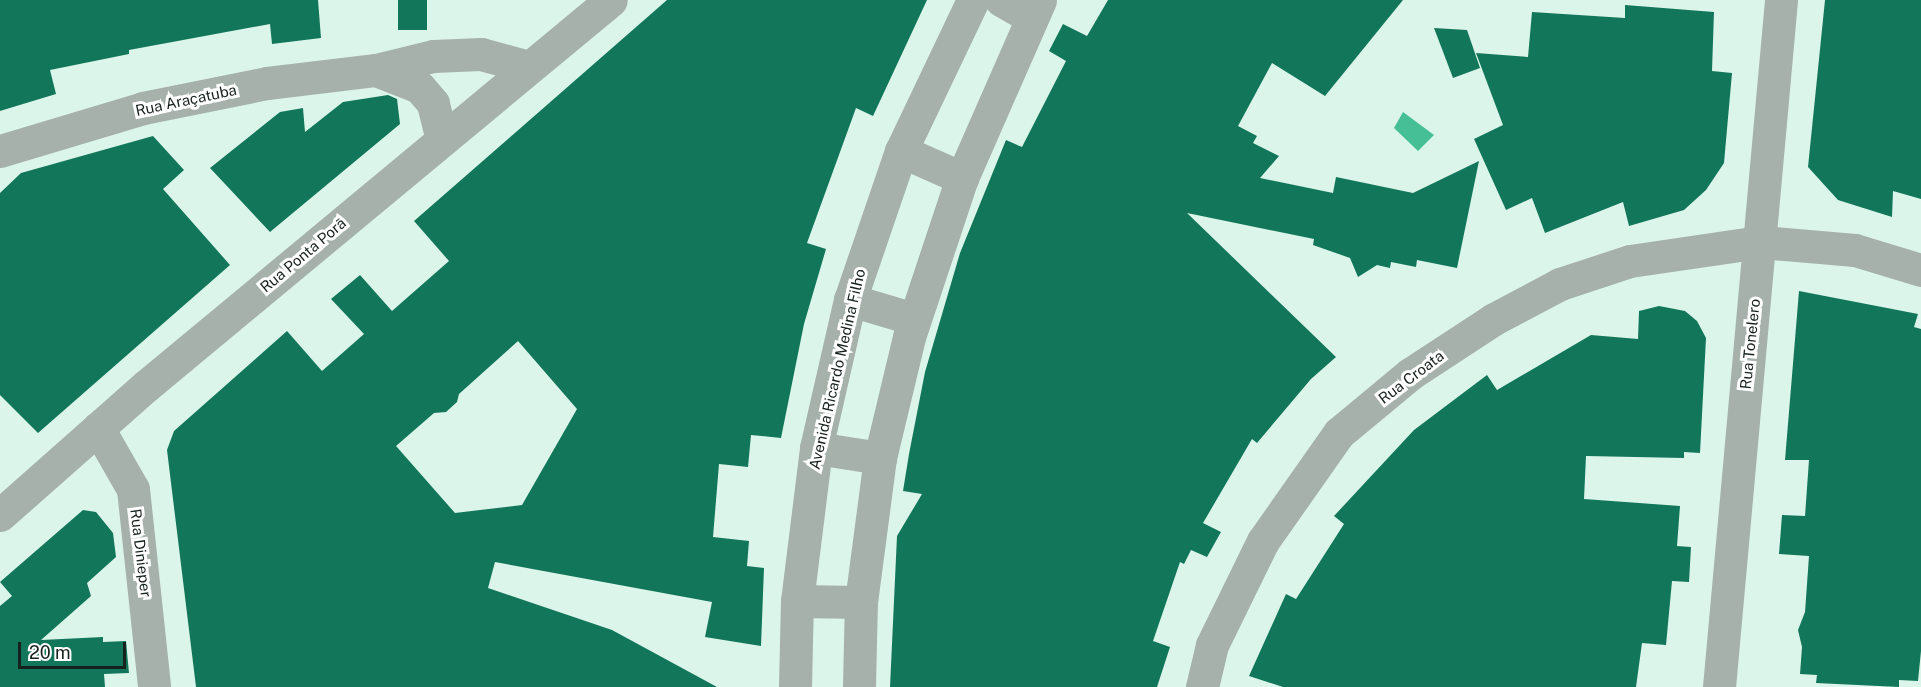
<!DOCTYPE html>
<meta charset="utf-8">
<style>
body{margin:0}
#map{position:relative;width:1921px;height:687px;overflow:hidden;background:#dcf5ea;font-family:"Public Sans",sans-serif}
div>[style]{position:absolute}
.water>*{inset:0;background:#46be96}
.building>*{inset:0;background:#12775a;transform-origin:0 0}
.minor>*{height:33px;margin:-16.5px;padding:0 16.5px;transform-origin:16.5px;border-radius:16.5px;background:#a6b1ac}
span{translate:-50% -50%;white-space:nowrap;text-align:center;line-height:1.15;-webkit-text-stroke:6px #fff;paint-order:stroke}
.street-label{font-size:15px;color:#17211d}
.scale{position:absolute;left:18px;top:642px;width:108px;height:27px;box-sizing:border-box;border:3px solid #17211d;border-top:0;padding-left:8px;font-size:18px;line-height:21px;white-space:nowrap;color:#17211d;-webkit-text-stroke:4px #fff;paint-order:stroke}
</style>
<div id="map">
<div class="water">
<i style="clip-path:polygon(1403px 112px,1434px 135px,1418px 151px,1394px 128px)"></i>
</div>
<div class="building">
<i style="clip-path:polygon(0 0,318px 0,321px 38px,272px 44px,270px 24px,129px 50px,129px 54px,50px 70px,56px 94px,0 111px)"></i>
<i style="left:398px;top:0;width:29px;height:30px"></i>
<i style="clip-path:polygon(evenodd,667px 0,927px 0,873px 116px,856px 108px,807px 243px,826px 249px,804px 324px,781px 438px,751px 435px,748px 467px,719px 464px,713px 537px,749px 541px,747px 566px,764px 568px,761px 646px,705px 637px,712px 602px,495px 562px,488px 588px,612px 630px,717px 687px,196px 687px,167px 450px,174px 431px,287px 331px,322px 371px,364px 334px,331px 299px,360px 275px,392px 311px,449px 261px,414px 221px,667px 0,518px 341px,577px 409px,522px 505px,455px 513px,396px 446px,434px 413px,446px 412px,457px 402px,459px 394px,518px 341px)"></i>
<i style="clip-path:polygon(1108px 0,1403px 0,1325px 96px,1272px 63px,1238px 126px,1257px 136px,1253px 143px,1279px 156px,1260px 178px,1333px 193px,1336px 177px,1413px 193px,1479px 161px,1457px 268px,1417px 260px,1416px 267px,1391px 262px,1390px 268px,1377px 265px,1358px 277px,1350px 258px,1313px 245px,1314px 239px,1187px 213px,1336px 357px,1311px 379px,1257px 443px,1252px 439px,1203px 523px,1221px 532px,1207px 557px,1191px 550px,1184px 564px,1180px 562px,1153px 641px,1170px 647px,1157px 687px,890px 687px,897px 536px,922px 494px,903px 491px,909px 454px,925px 372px,960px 253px,1006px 140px,1022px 147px,1066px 61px,1049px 51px,1063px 24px,1087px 36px)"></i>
<i style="clip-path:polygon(1825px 0,1921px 0,1921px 199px,1893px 191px,1892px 217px,1838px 200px,1808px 167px)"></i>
<i style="clip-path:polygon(1625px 5px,1714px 12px,1712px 71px,1732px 73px,1724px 163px,1706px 190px,1684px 210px,1629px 226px,1623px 202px,1545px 233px,1532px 198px,1506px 210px,1474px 139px,1503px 125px,1476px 53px,1528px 57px,1532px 12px,1625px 18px)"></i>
<i style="clip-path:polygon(1434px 28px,1467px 30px,1480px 68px,1453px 78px)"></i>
<i style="clip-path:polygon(388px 95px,397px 99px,400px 124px,270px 232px,210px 168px,280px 112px,303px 108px,305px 132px,343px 102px)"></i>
<i style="clip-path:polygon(153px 136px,184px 170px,163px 189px,230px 265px,38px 433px,0 395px,0 193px,21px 173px)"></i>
<i style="clip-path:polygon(1799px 291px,1918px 314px,1914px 327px,1921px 329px,1921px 651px,1918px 681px,1899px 680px,1899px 687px,1816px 683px,1817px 675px,1800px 674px,1802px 647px,1798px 630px,1805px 612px,1809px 556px,1779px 554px,1782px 515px,1805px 516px,1809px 460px,1785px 460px)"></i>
<i style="clip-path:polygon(1659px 306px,1685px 311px,1697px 321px,1706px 338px,1700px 453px,1684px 452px,1684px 458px,1586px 456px,1584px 499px,1680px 506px,1677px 546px,1691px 547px,1689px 582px,1672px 581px,1666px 645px,1642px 643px,1636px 687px,1283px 687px,1249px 676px,1286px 594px,1296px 599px,1344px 524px,1334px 516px,1414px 430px,1487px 375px,1497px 390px,1591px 335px,1638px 339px,1639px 311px)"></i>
<i style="clip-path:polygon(83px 510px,96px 512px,113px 533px,116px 557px,87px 583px,91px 596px,41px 640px,103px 637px,103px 642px,126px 641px,129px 673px,104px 674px,105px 687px,0 687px,0 606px,12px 596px,0 582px)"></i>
</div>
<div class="minor">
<i style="left:1001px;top:0;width:34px;rotate:30deg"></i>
<i style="left:442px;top:140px;width:38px;rotate:-104deg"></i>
<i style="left:433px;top:103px;width:21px;rotate:-131deg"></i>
<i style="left:419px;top:87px;width:46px;rotate:-158.4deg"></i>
<i style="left:376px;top:70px;width:59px;rotate:-13.8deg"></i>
<i style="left:433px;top:56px;width:48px;rotate:-2.4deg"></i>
<i style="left:481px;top:54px;width:50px;rotate:15.2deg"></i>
<i style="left:0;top:151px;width:149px;rotate:-16.7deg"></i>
<i style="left:143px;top:108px;width:126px;rotate:-11.4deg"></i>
<i style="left:267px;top:83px;width:110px;rotate:-6.8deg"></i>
<i style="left:901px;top:151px;width:67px;rotate:23.9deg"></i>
<i style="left:850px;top:300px;width:67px;rotate:16.5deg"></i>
<i style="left:98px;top:428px;width:70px;rotate:60.2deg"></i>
<i style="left:133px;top:489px;width:199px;rotate:83.9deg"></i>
<i style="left:816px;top:448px;width:65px;rotate:8.9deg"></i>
<i style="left:0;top:515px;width:195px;rotate:-41.5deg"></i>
<i style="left:146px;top:386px;width:604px;rotate:-39.7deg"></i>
<i style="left:797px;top:601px;width:64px;rotate:0.9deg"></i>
<i style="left:795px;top:687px;width:86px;rotate:-88.7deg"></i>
<i style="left:797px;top:601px;width:154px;rotate:-82.9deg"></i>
<i style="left:816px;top:448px;width:152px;rotate:-77.1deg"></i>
<i style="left:850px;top:300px;width:157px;rotate:-71.1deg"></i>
<i style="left:901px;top:151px;width:167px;rotate:-64.5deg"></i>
<i style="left:859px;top:687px;width:85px;rotate:-88.7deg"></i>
<i style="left:861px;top:602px;width:145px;rotate:-82.5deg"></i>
<i style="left:880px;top:458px;width:124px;rotate:-76.5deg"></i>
<i style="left:909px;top:337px;width:168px;rotate:-71.6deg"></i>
<i style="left:962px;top:178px;width:194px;rotate:-66.3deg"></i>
<i style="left:1202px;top:687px;width:43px;rotate:-76.6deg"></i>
<i style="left:1212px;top:645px;width:116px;rotate:-63.9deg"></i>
<i style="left:1263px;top:541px;width:132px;rotate:-54.9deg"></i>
<i style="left:1339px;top:433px;width:92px;rotate:-39.7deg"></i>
<i style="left:1410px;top:374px;width:100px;rotate:-33.2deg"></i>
<i style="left:1494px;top:319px;width:75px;rotate:-27.9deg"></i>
<i style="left:1560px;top:284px;width:74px;rotate:-18.2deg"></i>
<i style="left:1630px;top:261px;width:132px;rotate:-8.3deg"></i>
<i style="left:1761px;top:242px;width:94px;rotate:4.9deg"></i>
<i style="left:1855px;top:250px;width:69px;rotate:16.9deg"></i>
<i style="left:1719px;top:687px;width:690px;rotate:-84.84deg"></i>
</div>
<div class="street-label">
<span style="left:186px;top:100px;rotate:-12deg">Rua Araçatuba</span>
<span style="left:303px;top:255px;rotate:-40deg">Rua Ponta Porã</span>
<span style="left:1750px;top:344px;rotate:-84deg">Rua Tonelero</span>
<span style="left:837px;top:369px;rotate:-77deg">Avenida Ricardo Medina Filho</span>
<span style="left:1411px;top:377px;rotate:-37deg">Rua Croata</span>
<span style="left:141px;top:553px;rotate:83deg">Rua Dinieper</span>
</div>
<div class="scale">20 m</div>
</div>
